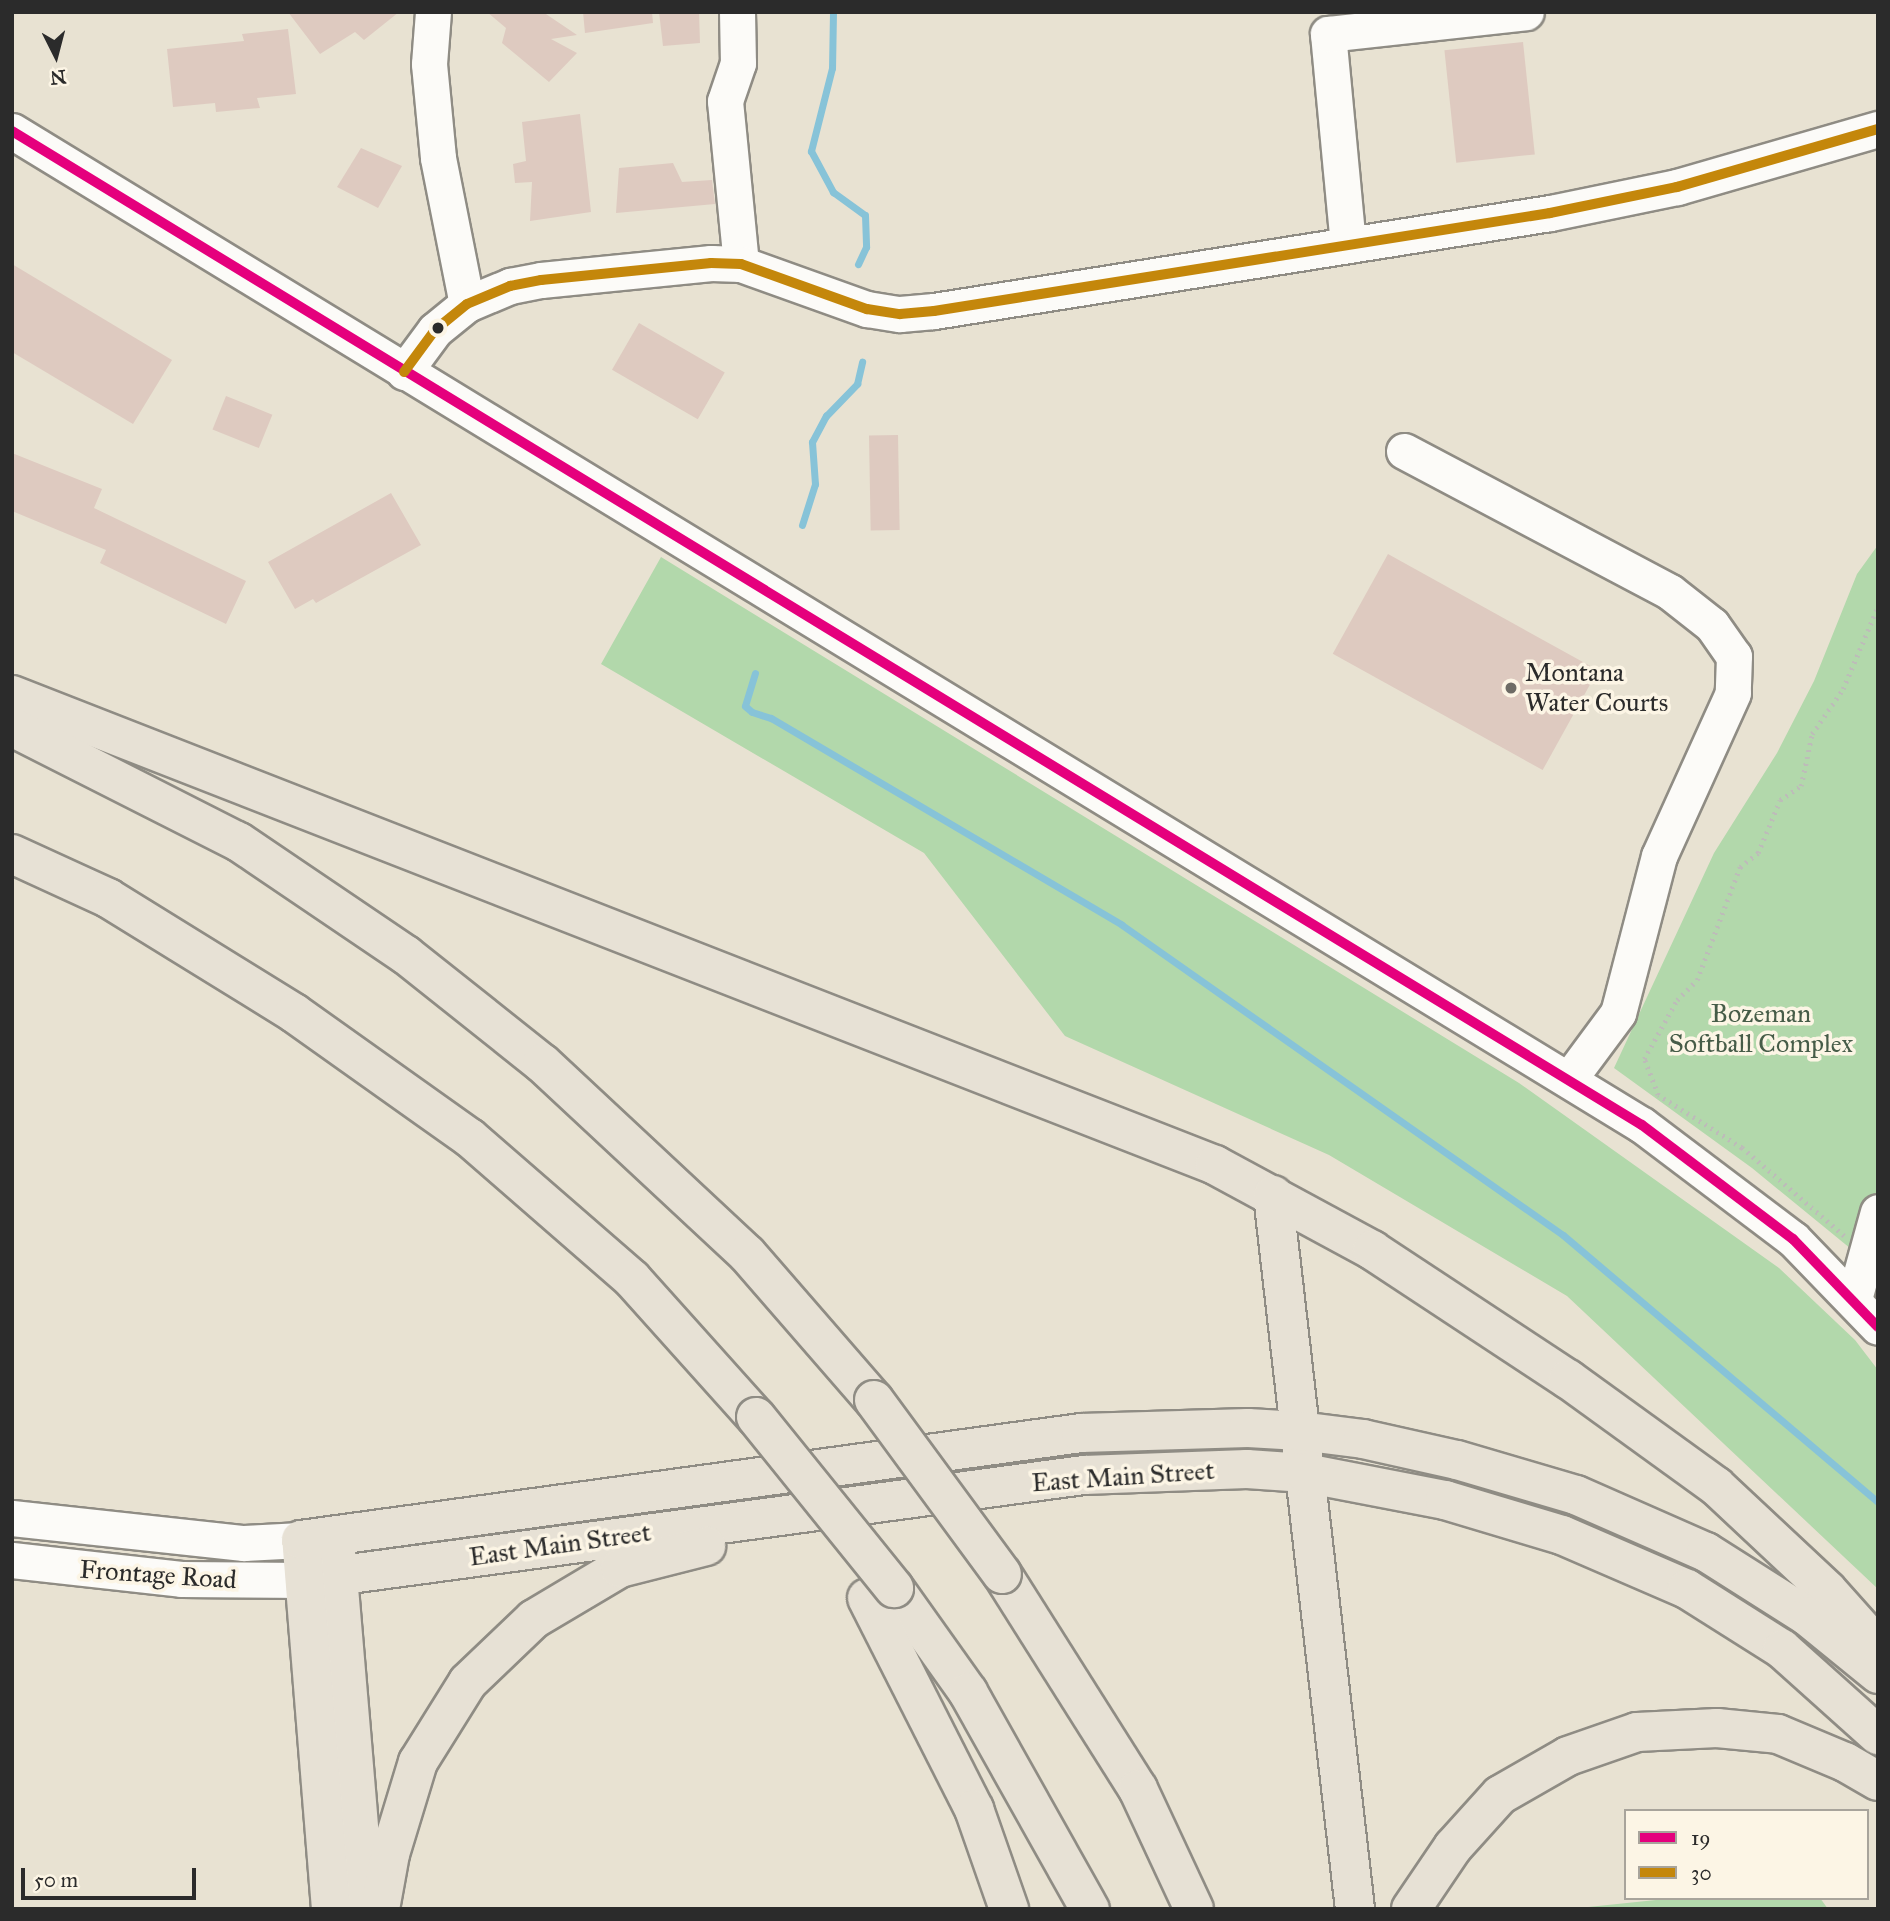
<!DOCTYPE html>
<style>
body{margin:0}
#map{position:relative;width:1890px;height:1921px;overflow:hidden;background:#e8e2d2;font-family:"IM FELL Great Primer",serif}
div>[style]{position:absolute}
.green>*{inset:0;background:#b2d8ab}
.stream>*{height:7px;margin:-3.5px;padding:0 3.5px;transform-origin:3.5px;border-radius:3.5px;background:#87c3d8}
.building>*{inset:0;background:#decac0;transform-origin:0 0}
.path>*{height:4.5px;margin-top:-2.25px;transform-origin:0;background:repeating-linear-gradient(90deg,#bdbcb9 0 2px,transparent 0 7px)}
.roads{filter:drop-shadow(2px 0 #8f8c84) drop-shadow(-2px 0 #8f8c84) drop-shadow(0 2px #8f8c84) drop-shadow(0 -2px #8f8c84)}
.minor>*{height:35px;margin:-17.5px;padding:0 17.5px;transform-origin:17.5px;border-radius:17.5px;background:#fcfbf8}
.highway>*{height:38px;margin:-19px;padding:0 19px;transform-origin:19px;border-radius:19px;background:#e7e1d5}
.bridges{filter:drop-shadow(2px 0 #8f8c84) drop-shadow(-2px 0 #8f8c84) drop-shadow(0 2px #8f8c84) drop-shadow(0 -2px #8f8c84)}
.highway-bridge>*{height:38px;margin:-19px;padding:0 19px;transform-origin:19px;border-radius:19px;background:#e7e1d5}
.bus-1>*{height:10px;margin:-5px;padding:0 5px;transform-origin:5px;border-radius:5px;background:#e5007d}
.bus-2>*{height:10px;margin:-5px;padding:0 5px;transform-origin:5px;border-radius:5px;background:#c4870b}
.dots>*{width:19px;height:19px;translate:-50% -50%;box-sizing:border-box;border:4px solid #fcf5e5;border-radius:50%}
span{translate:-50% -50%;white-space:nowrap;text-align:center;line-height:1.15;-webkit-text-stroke:7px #fcf5e5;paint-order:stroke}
.poi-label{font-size:26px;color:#2b2b2b}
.left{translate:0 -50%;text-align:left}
.park-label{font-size:26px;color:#465c48}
.street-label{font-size:26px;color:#2b2b2b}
.frame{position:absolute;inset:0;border:14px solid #2b2b2b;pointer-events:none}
.legend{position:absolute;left:1624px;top:1809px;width:245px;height:91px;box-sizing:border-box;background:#fcf5e5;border:2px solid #a8a49b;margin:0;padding:9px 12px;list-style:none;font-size:21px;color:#2b2b2b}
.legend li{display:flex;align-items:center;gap:14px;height:35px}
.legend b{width:35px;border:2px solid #a8a49b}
.north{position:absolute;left:21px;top:21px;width:70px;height:70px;-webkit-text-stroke:5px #fcf5e5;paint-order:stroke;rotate:174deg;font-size:19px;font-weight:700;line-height:28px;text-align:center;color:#2b2b2b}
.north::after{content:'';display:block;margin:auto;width:24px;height:32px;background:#2b2b2b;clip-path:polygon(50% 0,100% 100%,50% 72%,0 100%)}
.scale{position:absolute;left:21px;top:1868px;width:175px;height:32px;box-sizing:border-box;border:4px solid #2b2b2b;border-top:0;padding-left:9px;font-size:21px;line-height:24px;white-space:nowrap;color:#2b2b2b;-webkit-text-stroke:5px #fcf5e5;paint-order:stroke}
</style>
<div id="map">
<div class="green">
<i style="clip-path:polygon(1878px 545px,1878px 1271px,1752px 1168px,1614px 1068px,1714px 853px,1777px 753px,1814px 681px,1857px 574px)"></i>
<i style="clip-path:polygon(661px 557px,1519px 1083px,1779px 1268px,1855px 1340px,1878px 1370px,1878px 1589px,1567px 1296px,1329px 1155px,1065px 1036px,924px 853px,601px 664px)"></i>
<i style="clip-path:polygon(1675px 1898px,1820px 1898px,1828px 1909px,1569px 1909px)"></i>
</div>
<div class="stream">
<i style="left:833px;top:12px;width:56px;rotate:91deg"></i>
<i style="left:832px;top:68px;width:86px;rotate:104.2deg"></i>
<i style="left:811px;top:151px;width:47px;rotate:61.8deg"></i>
<i style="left:833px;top:192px;width:39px;rotate:36deg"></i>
<i style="left:865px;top:215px;width:32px;rotate:88deg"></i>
<i style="left:866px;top:247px;width:19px;rotate:115deg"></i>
<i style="left:802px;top:525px;width:43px;rotate:-72.4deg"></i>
<i style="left:815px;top:484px;width:42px;rotate:-94.1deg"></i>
<i style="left:812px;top:442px;width:30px;rotate:-62deg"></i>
<i style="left:826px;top:416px;width:45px;rotate:-45.9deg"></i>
<i style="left:857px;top:384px;width:23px;rotate:-77deg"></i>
<i style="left:755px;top:673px;width:34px;rotate:107deg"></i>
<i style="left:745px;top:706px;width:9px;rotate:41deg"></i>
<i style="left:752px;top:712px;width:20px;rotate:18deg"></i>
<i style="left:771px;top:718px;width:407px;rotate:30.5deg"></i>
<i style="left:1122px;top:925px;width:539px;rotate:35.11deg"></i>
<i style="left:1563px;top:1235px;width:413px;rotate:40.3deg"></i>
</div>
<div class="building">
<i style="clip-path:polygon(288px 12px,399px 12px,364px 40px,355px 32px,320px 54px)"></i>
<i style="clip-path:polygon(487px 12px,543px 12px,577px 35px,551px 39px,577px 53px,549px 82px,502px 43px,506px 28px)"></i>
<i style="clip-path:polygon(583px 12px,652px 12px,653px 23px,585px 33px)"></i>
<i style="clip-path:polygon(659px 12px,699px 12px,700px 43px,663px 46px)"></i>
<i style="clip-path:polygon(288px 29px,296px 94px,257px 98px,260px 108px,216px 112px,215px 103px,173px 107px,167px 49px,244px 41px,242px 34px)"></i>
<i style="left:1523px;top:42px;width:113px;height:79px;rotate:84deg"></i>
<i style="clip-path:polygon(580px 114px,591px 212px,530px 221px,532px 182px,515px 183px,513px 164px,526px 161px,522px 122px)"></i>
<i style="clip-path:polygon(361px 148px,402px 166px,378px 208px,337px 187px)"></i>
<i style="clip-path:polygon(673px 163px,682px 182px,712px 180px,715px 204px,616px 213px,619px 168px)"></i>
<i style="clip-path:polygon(12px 264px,172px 360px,133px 424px,12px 352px)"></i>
<i style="left:639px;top:323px;width:99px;height:54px;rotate:30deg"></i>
<i style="left:226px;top:396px;width:50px;height:36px;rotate:22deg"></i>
<i style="left:898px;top:435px;width:95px;height:29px;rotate:89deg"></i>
<i style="clip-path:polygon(12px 453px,102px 489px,94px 508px,246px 581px,226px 624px,100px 563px,106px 550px,12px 511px)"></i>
<i style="clip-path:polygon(391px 493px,421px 545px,316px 603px,313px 599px,295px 609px,268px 562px)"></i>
<i style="left:1388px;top:554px;width:240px;height:114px;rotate:29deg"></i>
</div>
<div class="path">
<i style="left:1844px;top:1236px;width:135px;rotate:-139.2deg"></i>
<i style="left:1742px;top:1148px;width:99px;rotate:-147.8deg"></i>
<i style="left:1658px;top:1095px;width:39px;rotate:-111deg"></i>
<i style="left:1644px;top:1059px;width:68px;rotate:-60.8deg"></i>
<i style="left:1677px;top:1000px;width:28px;rotate:-45deg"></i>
<i style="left:1697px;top:980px;width:121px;rotate:-69.2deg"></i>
<i style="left:1740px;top:867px;width:23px;rotate:-38deg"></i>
<i style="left:1758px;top:853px;width:57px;rotate:-67.5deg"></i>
<i style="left:1780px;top:800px;width:25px;rotate:-34deg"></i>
<i style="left:1801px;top:786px;width:53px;rotate:-78.1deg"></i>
<i style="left:1812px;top:734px;width:55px;rotate:-55.4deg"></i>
<i style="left:1843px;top:689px;width:90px;rotate:-67.1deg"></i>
</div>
<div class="roads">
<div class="minor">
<i style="left:433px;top:12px;width:52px;rotate:94.4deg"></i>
<i style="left:429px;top:64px;width:94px;rotate:84.5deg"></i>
<i style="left:438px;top:158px;width:149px;rotate:78.8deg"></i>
<i style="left:737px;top:12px;width:51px;rotate:88.9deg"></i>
<i style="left:738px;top:63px;width:40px;rotate:108.9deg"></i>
<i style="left:725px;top:101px;width:164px;rotate:84.4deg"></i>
<i style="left:12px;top:131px;width:1909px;rotate:31.38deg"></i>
<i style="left:1642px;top:1125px;width:189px;rotate:37.1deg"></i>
<i style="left:1793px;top:1239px;width:122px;rotate:46deg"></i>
<i style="left:1348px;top:245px;width:212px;rotate:-95.4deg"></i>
<i style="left:1328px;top:34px;width:199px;rotate:-6.3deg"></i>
<i style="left:404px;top:372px;width:52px;rotate:-53.6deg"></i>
<i style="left:435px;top:330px;width:41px;rotate:-39.1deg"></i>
<i style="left:467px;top:304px;width:47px;rotate:-22.7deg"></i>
<i style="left:510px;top:286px;width:32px;rotate:-11deg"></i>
<i style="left:541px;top:280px;width:171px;rotate:-5.7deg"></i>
<i style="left:711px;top:263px;width:30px;rotate:2deg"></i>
<i style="left:741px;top:264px;width:134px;rotate:19.7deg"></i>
<i style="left:867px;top:309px;width:33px;rotate:9deg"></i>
<i style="left:900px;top:314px;width:34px;rotate:-5deg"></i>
<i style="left:934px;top:311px;width:624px;rotate:-9.04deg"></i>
<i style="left:1550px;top:213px;width:130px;rotate:-11.6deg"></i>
<i style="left:1677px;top:187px;width:209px;rotate:-16.1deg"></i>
<i style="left:1404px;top:451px;width:301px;rotate:27.9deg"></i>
<i style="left:1670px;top:592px;width:53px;rotate:38.2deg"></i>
<i style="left:1712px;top:625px;width:38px;rotate:55deg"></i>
<i style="left:1734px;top:656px;width:37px;rotate:92deg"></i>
<i style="left:1733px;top:693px;width:179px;rotate:114.4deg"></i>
<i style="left:1659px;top:856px;width:162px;rotate:104.6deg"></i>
<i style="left:1618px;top:1013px;width:82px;rotate:126.6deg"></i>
<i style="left:1854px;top:1299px;width:90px;rotate:-74.6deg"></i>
<i style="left:12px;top:1518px;width:233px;rotate:6.2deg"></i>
<i style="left:244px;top:1543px;width:57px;rotate:-3deg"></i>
<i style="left:12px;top:1560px;width:170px;rotate:6.4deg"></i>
<i style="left:181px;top:1579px;width:124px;rotate:0.5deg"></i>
</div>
<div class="highway">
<i style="left:12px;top:695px;width:1292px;rotate:21.34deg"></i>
<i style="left:1215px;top:1165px;width:179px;rotate:28.4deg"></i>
<i style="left:1372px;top:1250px;width:235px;rotate:33.4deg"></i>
<i style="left:1568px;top:1379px;width:183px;rotate:35.9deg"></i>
<i style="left:1716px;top:1486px;width:152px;rotate:43.1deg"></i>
<i style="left:1827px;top:1590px;width:76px;rotate:48.2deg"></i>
<i style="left:12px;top:727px;width:254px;rotate:26.9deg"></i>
<i style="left:239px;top:842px;width:202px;rotate:34.1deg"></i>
<i style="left:406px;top:955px;width:174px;rotate:38.5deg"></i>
<i style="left:542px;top:1063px;width:280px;rotate:43deg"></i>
<i style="left:747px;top:1254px;width:194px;rotate:49deg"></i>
<i style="left:12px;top:854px;width:106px;rotate:24.6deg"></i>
<i style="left:108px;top:898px;width:219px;rotate:31.7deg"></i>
<i style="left:294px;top:1013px;width:216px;rotate:35.4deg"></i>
<i style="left:470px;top:1138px;width:215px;rotate:41deg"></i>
<i style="left:632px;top:1279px;width:186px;rotate:48.1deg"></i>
<i style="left:1273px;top:1195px;width:719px;rotate:83.45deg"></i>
<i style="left:336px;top:1552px;width:358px;rotate:85.2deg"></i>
<i style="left:1002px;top:1574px;width:254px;rotate:57.7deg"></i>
<i style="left:1138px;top:1789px;width:132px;rotate:65deg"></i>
<i style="left:305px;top:1580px;width:786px;rotate:-7.68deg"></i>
<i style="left:1084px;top:1475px;width:163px;rotate:-2.1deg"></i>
<i style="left:1247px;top:1469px;width:58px;rotate:3.9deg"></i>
<i style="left:1305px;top:1473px;width:143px;rotate:10.9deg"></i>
<i style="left:1445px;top:1500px;width:122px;rotate:16.7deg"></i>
<i style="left:1562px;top:1535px;width:136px;rotate:23.4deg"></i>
<i style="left:1687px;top:1589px;width:112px;rotate:32.3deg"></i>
<i style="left:1782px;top:1649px;width:129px;rotate:41.9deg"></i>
<i style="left:894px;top:1588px;width:128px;rotate:54.6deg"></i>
<i style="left:968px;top:1692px;width:249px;rotate:60.7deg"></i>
<i style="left:867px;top:1598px;width:237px;rotate:63.1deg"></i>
<i style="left:974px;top:1809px;width:106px;rotate:70.7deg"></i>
<i style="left:331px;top:1909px;width:370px;rotate:-94.6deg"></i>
<i style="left:301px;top:1540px;width:787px;rotate:-7.81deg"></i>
<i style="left:1081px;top:1433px;width:167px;rotate:-1.7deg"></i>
<i style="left:1248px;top:1428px;width:52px;rotate:3.3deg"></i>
<i style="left:1300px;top:1431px;width:64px;rotate:7.2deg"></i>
<i style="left:1363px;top:1439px;width:96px;rotate:12.6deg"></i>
<i style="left:1457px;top:1460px;width:124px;rotate:16.4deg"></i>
<i style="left:1576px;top:1495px;width:142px;rotate:23.7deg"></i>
<i style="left:1706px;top:1552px;width:120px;rotate:32.4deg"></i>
<i style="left:1807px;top:1616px;width:92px;rotate:39.2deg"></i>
<i style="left:380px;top:1909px;width:56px;rotate:-79.7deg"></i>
<i style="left:390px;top:1854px;width:96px;rotate:-73.1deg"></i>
<i style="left:418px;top:1762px;width:94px;rotate:-58deg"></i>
<i style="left:468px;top:1682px;width:91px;rotate:-43.7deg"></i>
<i style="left:534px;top:1619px;width:100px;rotate:-30.7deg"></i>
<i style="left:620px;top:1568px;width:89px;rotate:-14.3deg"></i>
<i style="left:1411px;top:1909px;width:75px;rotate:-55.9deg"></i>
<i style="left:1453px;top:1847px;width:70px;rotate:-47.9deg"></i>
<i style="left:1500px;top:1795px;width:78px;rotate:-29.8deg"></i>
<i style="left:1568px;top:1756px;width:73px;rotate:-19.2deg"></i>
<i style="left:1637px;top:1732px;width:80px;rotate:-2.9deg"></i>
<i style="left:1717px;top:1728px;width:61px;rotate:5.6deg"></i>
<i style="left:1778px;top:1734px;width:73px;rotate:22.7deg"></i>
<i style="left:1845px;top:1762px;width:38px;rotate:30deg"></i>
</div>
</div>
<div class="bridges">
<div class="highway-bridge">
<i style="left:874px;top:1400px;width:216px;rotate:53.7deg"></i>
<i style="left:756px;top:1417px;width:220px;rotate:51.1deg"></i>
</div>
</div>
<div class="bus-1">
<i style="left:12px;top:131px;width:1909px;rotate:31.38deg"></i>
<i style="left:1642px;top:1125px;width:189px;rotate:37.1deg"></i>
<i style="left:1793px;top:1239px;width:122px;rotate:46deg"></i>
</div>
<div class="bus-2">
<i style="left:404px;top:372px;width:52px;rotate:-53.6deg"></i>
<i style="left:435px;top:330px;width:41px;rotate:-39.1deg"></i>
<i style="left:467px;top:304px;width:47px;rotate:-22.7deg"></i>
<i style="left:510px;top:286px;width:32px;rotate:-11deg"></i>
<i style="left:541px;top:280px;width:171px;rotate:-5.7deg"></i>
<i style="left:711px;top:263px;width:30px;rotate:2deg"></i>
<i style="left:741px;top:264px;width:134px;rotate:19.7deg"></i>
<i style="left:867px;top:309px;width:33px;rotate:9deg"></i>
<i style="left:900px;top:314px;width:34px;rotate:-5deg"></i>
<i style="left:934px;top:311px;width:624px;rotate:-9.04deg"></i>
<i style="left:1550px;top:213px;width:130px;rotate:-11.6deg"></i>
<i style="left:1677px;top:187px;width:209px;rotate:-16.1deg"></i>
</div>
<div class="dots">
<i style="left:438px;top:328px;background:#2b2b2b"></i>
<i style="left:1511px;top:688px;background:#6d6b65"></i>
</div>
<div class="poi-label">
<span class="left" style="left:1525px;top:688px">Montana<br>Water Courts</span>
</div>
<div class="park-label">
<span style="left:1761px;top:1029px">Bozeman<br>Softball Complex</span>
</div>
<div class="street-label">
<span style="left:1123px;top:1477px;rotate:-4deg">East Main Street</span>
<span style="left:560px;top:1545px;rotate:-8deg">East Main Street</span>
<span style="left:158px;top:1575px;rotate:4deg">Frontage Road</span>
</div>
<div class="frame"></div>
<ul class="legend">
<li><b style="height:9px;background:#e5007d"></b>19</li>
<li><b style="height:9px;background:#c4870b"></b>30</li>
</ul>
<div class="north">N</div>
<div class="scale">50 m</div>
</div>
